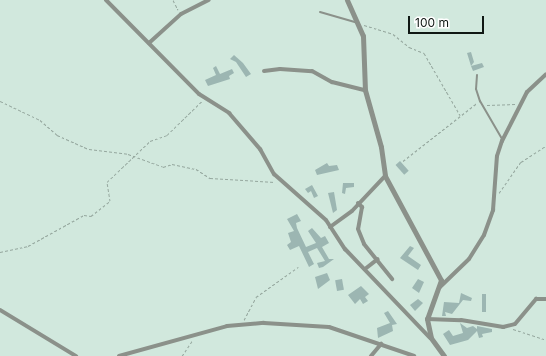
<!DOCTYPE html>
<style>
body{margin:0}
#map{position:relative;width:546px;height:356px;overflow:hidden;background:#d1e8dd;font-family:Inter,sans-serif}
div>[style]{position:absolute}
.building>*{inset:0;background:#9cb6b2;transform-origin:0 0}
.path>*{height:1px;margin-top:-0.5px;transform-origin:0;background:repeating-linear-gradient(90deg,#95a79e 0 3px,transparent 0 5px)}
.service>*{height:2px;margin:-1px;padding:0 1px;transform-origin:1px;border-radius:1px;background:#8b918a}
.minor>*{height:4px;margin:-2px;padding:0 2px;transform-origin:2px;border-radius:2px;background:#8b918a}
.tertiary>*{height:5px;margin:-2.5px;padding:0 2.5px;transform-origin:2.5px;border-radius:2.5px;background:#8b918a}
span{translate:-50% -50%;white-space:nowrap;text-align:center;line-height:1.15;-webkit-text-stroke:3px #fff;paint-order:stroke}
.scale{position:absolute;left:408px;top:16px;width:76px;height:18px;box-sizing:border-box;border:2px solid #101814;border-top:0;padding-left:5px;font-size:12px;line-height:14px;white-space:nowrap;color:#101814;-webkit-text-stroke:3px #fff;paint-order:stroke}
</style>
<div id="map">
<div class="building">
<i style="clip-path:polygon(471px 52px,474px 62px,471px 66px,482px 63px,484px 67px,473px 71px,471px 66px,467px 53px)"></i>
<i style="clip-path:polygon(234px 55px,243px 63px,251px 74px,246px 77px,236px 62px,230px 59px)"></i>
<i style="clip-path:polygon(216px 66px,220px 74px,232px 69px,234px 73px,229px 76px,230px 79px,208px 86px,205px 80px,216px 75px,213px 68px)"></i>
<i style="left:400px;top:161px;width:13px;height:6px;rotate:48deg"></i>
<i style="clip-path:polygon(327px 163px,329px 166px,337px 165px,339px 170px,317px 175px,315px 170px)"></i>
<i style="clip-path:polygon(343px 183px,354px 183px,354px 187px,346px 188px,345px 194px,342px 193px)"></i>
<i style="clip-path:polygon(312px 185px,318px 196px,314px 198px,311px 191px,308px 193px,305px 189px)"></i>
<i style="clip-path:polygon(334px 192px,337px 210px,333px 213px,328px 193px)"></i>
<i style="clip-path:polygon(297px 214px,301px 221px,296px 223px,297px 228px,306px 247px,316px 243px,308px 231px,312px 228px,321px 238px,325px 236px,329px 243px,322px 247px,329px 259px,334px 259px,323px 267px,319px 268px,317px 263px,325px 261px,317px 248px,308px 252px,314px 264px,309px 267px,299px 246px,290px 250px,287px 245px,291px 242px,288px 233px,294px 231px,287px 219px)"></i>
<i style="clip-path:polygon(410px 246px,414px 248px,408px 256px,421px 265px,418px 270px,400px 258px)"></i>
<i style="clip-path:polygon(327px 273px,330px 280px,318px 289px,315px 277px)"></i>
<i style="left:342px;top:279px;width:11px;height:7px;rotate:80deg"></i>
<i style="clip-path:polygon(418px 279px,424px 282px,419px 293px,412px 288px)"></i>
<i style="clip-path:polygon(361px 286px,369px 294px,365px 297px,368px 301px,363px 304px,360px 299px,355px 304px,348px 295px)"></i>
<i style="clip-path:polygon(461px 293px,472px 298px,471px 301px,463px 300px,452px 314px,445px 312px,446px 316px,442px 316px,444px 302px,459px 303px)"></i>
<i style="left:482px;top:294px;width:4px;height:18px"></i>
<i style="clip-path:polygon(418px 299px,423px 303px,415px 311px,410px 305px)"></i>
<i style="clip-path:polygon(388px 311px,397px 324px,392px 325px,393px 331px,378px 338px,377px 328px,390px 323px,384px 313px)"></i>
<i style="clip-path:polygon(460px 323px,467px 328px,473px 326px,477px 329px,477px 326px,492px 329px,492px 332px,482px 334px,483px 337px,479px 338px,477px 331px,468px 340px,450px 345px,443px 334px,449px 330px,453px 336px,463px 333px)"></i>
</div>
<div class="path">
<i style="left:173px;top:0;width:11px;rotate:63deg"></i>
<i style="left:364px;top:25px;width:30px;rotate:17deg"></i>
<i style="left:393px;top:34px;width:21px;rotate:39deg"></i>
<i style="left:409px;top:47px;width:16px;rotate:22deg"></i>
<i style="left:424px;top:53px;width:72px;rotate:59.9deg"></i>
<i style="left:0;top:101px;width:44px;rotate:25.4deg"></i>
<i style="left:40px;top:120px;width:23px;rotate:41deg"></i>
<i style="left:57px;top:135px;width:35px;rotate:24deg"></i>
<i style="left:89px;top:149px;width:39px;rotate:7deg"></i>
<i style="left:128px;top:154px;width:37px;rotate:20deg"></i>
<i style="left:163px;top:167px;width:9px;rotate:-18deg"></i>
<i style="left:172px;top:164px;width:25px;rotate:12deg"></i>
<i style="left:196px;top:169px;width:17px;rotate:33deg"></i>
<i style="left:210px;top:178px;width:65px;rotate:3.5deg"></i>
<i style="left:487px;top:105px;width:28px;rotate:-2deg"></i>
<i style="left:403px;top:161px;width:94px;rotate:-38.1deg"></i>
<i style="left:499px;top:193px;width:38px;rotate:-55deg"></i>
<i style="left:521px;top:162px;width:30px;rotate:-33deg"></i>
<i style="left:0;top:252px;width:29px;rotate:-12deg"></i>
<i style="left:28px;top:246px;width:64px;rotate:-29deg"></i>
<i style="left:84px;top:215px;width:7px;rotate:8deg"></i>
<i style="left:91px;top:216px;width:24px;rotate:-38deg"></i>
<i style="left:110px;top:201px;width:19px;rotate:-99deg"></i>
<i style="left:107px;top:182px;width:59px;rotate:-43.6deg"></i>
<i style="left:150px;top:141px;width:18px;rotate:-19deg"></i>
<i style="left:167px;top:135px;width:49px;rotate:-44.2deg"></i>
<i style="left:244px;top:320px;width:26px;rotate:-62deg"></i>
<i style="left:256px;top:297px;width:52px;rotate:-35.5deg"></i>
<i style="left:513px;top:329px;width:35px;rotate:18deg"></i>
<i style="left:182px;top:356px;width:18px;rotate:-56deg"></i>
</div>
<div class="service">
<i style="left:320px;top:12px;width:37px;rotate:16deg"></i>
<i style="left:477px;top:75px;width:14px;rotate:94deg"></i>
<i style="left:476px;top:89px;width:13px;rotate:72deg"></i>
<i style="left:480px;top:101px;width:44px;rotate:59.9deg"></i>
</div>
<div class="minor">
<i style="left:106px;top:0;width:132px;rotate:45.3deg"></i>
<i style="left:199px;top:94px;width:36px;rotate:32deg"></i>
<i style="left:229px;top:113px;width:48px;rotate:49.3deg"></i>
<i style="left:260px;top:149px;width:29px;rotate:61deg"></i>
<i style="left:274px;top:174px;width:69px;rotate:41.5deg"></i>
<i style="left:326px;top:220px;width:35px;rotate:57deg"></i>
<i style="left:345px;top:249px;width:123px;rotate:46.3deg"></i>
<i style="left:149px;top:43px;width:43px;rotate:-42.2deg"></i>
<i style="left:181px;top:14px;width:31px;rotate:-27deg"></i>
<i style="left:264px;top:71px;width:16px;rotate:-7deg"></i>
<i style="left:280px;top:69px;width:32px;rotate:4deg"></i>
<i style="left:312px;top:71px;width:23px;rotate:29deg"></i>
<i style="left:332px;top:82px;width:34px;rotate:14deg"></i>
<i style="left:358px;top:203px;width:6px;rotate:45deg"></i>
<i style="left:362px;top:207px;width:22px;rotate:100deg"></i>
<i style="left:358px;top:229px;width:16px;rotate:68deg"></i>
<i style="left:364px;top:244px;width:45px;rotate:51.3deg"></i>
<i style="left:330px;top:227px;width:27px;rotate:-36deg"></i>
<i style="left:352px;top:211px;width:48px;rotate:-46.7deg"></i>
<i style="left:365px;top:269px;width:16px;rotate:-38deg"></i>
<i style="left:440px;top:287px;width:40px;rotate:-44deg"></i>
<i style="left:469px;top:259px;width:28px;rotate:-58deg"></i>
<i style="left:484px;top:235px;width:27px;rotate:-70deg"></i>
<i style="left:493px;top:210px;width:54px;rotate:-85.8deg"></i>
<i style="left:497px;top:156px;width:16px;rotate:-72deg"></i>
<i style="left:502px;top:141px;width:55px;rotate:-63deg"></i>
<i style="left:527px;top:92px;width:26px;rotate:-43deg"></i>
<i style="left:0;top:310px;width:89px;rotate:31.2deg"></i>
<i style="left:427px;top:319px;width:34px;rotate:2deg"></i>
<i style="left:461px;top:320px;width:43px;rotate:9.5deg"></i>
<i style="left:503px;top:327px;width:12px;rotate:-14deg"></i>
<i style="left:515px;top:324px;width:33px;rotate:-50deg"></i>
<i style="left:536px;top:299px;width:10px"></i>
<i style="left:119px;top:356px;width:112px;rotate:-15.5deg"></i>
<i style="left:227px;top:326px;width:37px;rotate:-5deg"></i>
<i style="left:264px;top:323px;width:65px;rotate:3.5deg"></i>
<i style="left:329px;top:327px;width:90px;rotate:18.8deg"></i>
<i style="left:371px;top:356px;width:16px;rotate:-50deg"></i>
</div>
<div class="tertiary">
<i style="left:347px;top:0;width:39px;rotate:66deg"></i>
<i style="left:363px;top:36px;width:54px;rotate:87.9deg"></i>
<i style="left:365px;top:90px;width:59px;rotate:74.3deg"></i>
<i style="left:381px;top:147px;width:29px;rotate:82deg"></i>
<i style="left:385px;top:176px;width:118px;rotate:61.7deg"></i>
<i style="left:441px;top:280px;width:41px;rotate:109.7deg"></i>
<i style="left:427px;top:319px;width:19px;rotate:78deg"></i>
<i style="left:431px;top:338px;width:22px;rotate:54deg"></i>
</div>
<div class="scale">100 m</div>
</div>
